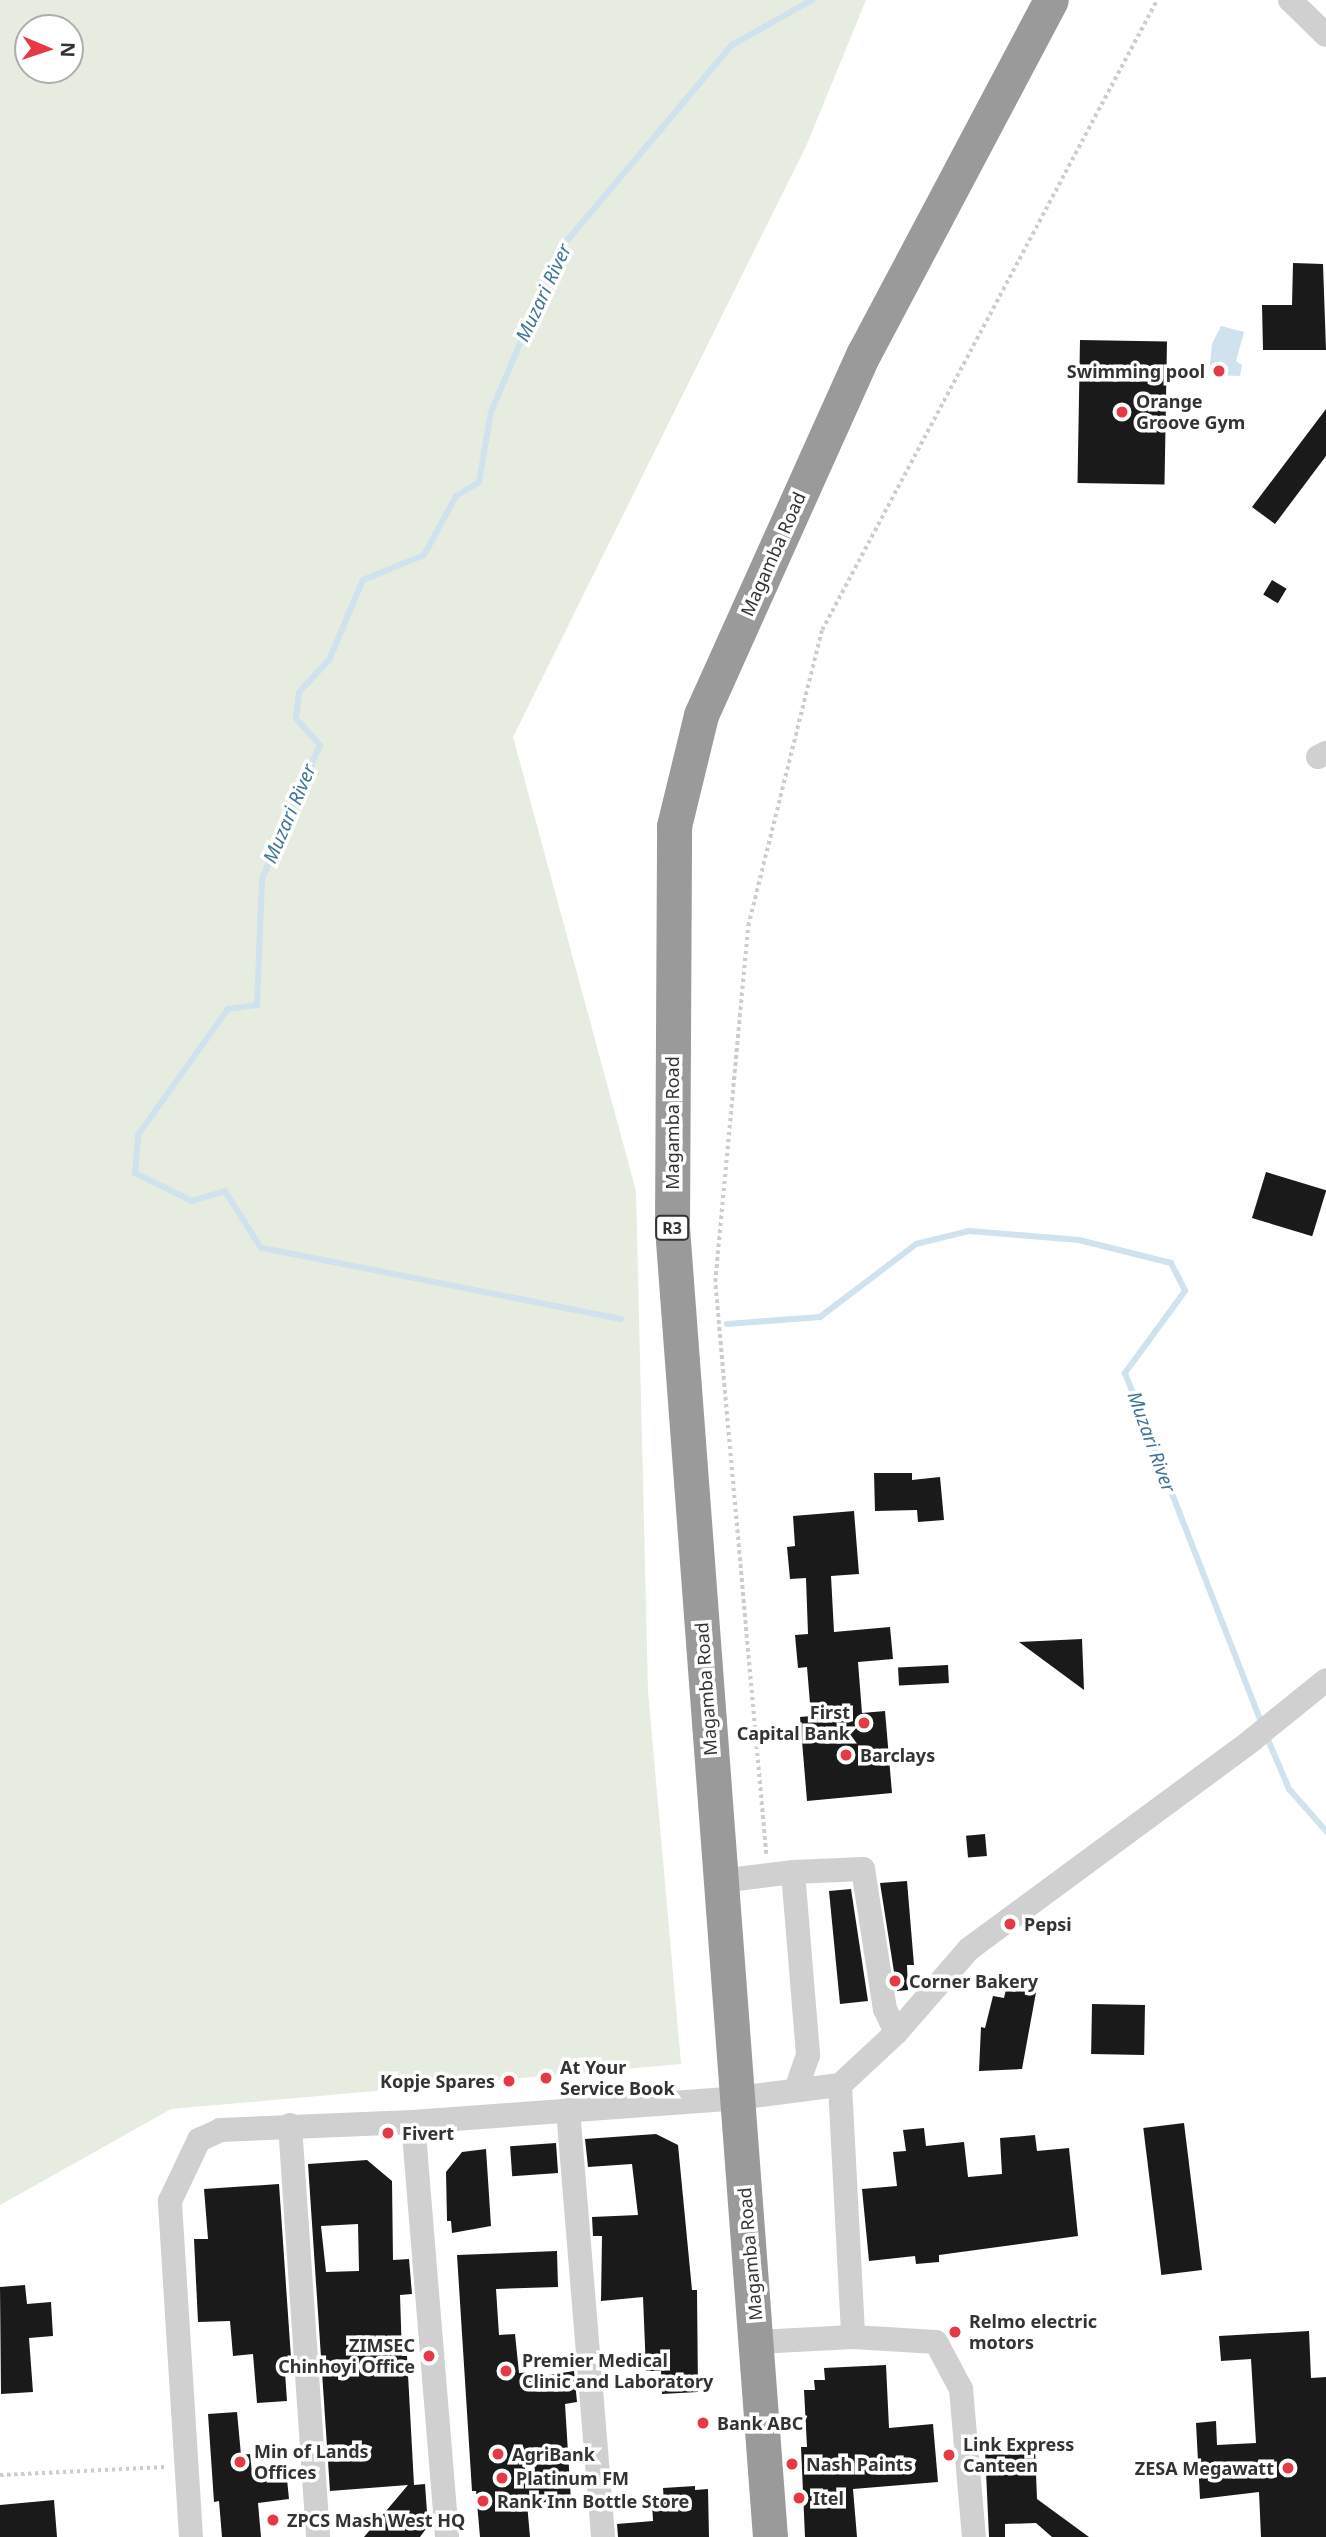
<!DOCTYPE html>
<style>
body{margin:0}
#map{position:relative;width:1326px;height:2537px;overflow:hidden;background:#fff;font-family:"Noto Sans",sans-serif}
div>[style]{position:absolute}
.green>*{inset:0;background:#e6ecdf}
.water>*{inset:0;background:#cfe2ee}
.stream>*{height:6px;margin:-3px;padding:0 3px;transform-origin:3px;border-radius:3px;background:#cfe2ee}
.building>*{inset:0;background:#1a1a1a;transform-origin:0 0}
.path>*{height:3.5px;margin-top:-1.75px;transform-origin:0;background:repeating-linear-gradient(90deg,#cdcdcd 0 3.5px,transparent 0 7px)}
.minor>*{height:24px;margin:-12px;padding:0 12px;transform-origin:12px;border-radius:12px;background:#d0d0d0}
.highway>*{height:35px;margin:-17.5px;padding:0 17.5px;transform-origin:17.5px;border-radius:17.5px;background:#9a9a9a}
.dots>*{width:19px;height:19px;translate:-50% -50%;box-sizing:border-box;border:4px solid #fff;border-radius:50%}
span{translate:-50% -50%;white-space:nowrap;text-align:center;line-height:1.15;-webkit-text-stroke:7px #fff;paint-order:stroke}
.shield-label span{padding:2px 5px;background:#fff;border:2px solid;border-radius:5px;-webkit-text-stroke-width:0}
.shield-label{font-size:16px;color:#333;font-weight:700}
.poi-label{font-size:18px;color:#333;font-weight:700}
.right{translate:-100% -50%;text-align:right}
.left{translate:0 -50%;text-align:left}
.street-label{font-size:18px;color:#333}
.water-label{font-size:19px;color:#3f7597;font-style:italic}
.north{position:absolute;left:14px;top:14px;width:70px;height:70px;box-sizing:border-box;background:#fff;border:2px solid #adadad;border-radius:50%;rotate:92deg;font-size:19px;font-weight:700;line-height:28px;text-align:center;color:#333}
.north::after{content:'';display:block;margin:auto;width:24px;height:32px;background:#e63946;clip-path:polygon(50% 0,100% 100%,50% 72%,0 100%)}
</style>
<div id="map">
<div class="green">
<i style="clip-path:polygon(evenodd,0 0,866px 0,807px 144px,513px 737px,636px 1191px,648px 1691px,681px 2064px,171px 2109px,0 2205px,0 0,28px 28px,70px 28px,70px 70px,28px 70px,28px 28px)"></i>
</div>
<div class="water">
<i style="clip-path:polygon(1221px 326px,1244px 332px,1236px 361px,1242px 365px,1240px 376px,1214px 375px,1210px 364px,1212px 344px)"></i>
</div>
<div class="stream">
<i style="left:621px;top:1319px;width:367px;rotate:-168.8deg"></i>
<i style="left:261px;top:1248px;width:67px;rotate:-122.3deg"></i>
<i style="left:225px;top:1191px;width:34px;rotate:163deg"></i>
<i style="left:192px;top:1201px;width:64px;rotate:-153.8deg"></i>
<i style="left:135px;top:1173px;width:38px;rotate:-85deg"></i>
<i style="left:138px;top:1135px;width:155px;rotate:-54.5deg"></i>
<i style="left:228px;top:1009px;width:29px;rotate:-8deg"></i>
<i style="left:257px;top:1005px;width:126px;rotate:-87.7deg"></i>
<i style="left:262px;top:879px;width:146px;rotate:-66.6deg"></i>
<i style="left:320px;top:745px;width:36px;rotate:-132deg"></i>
<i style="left:296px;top:718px;width:26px;rotate:-83deg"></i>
<i style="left:299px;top:692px;width:44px;rotate:-46.8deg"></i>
<i style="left:329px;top:660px;width:87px;rotate:-67deg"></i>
<i style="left:363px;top:580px;width:66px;rotate:-22.3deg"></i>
<i style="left:424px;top:555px;width:67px;rotate:-61.5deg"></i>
<i style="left:456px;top:496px;width:27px;rotate:-31deg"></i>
<i style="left:479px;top:482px;width:71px;rotate:-80.3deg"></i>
<i style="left:491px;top:412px;width:177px;rotate:-67.1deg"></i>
<i style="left:560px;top:249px;width:267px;rotate:-49.9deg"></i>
<i style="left:732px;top:45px;width:92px;rotate:-29.4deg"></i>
<i style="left:727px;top:1324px;width:93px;rotate:-4.3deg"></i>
<i style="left:820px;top:1317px;width:121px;rotate:-37.2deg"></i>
<i style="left:916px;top:1244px;width:55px;rotate:-13.8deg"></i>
<i style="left:969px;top:1231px;width:110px;rotate:4.7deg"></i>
<i style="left:1079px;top:1240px;width:95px;rotate:14deg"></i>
<i style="left:1171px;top:1263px;width:31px;rotate:63deg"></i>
<i style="left:1185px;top:1291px;width:102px;rotate:126.2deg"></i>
<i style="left:1125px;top:1373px;width:378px;rotate:68.7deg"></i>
<i style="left:1266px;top:1735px;width:59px;rotate:66.9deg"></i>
<i style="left:1289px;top:1789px;width:56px;rotate:48.6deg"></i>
</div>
<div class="building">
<i style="clip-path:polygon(1293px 263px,1323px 264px,1326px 350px,1263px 350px,1262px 305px,1292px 305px)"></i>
<i style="left:1080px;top:340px;width:87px;height:143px;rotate:1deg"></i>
<i style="clip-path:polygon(1326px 409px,1326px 456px,1275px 524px,1252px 507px)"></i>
<i style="left:1272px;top:580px;width:17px;height:17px;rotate:31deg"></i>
<i style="left:1266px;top:1172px;width:63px;height:48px;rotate:17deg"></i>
<i style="clip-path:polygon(874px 1473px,912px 1473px,912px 1480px,940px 1477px,944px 1520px,918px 1522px,917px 1510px,875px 1511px)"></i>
<i style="clip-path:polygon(854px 1511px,859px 1574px,831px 1576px,834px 1632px,890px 1627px,893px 1659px,858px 1662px,862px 1713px,885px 1711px,892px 1793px,807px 1801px,800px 1717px,811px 1716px,807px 1667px,798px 1668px,795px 1635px,808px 1634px,806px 1578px,790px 1579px,787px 1547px,795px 1546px,793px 1516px)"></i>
<i style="clip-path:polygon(1082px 1639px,1084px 1690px,1019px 1642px)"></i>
<i style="left:948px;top:1665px;width:18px;height:50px;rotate:87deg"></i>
<i style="left:985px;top:1834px;width:22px;height:19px;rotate:85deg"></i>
<i style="clip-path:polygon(907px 1881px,914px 1965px,907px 1965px,908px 1990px,897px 1991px,880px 1883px)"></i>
<i style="clip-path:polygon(851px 1889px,868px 2001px,840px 2004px,829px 1891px)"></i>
<i style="clip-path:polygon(1008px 1981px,1037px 1987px,1022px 2069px,979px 2071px,981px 2027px,985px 2028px,993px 1996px,1004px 1998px)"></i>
<i style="left:1092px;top:2004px;width:53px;height:50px;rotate:1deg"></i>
<i style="left:1184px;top:2123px;width:148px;height:41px;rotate:83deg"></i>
<i style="clip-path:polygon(924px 2128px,926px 2146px,964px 2142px,968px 2177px,1002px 2174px,1000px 2138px,1035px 2135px,1037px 2151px,1069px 2148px,1078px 2236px,939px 2255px,939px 2262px,916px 2264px,915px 2256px,869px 2261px,862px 2189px,897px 2186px,893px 2152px,906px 2151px,903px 2130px)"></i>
<i style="clip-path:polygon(656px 2134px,678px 2145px,692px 2290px,697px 2290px,698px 2392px,662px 2394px,661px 2371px,646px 2371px,643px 2297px,601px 2301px,602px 2236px,593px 2236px,592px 2217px,638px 2215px,632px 2164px,588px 2167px,585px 2139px)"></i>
<i style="left:556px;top:2143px;width:30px;height:46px;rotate:86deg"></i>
<i style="clip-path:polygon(486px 2149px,491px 2226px,452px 2233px,451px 2221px,447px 2221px,446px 2172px,462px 2152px)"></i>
<i style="clip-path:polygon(evenodd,367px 2160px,392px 2181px,393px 2260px,409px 2259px,412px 2294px,400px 2295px,402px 2356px,407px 2356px,414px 2485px,425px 2484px,428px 2526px,420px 2537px,364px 2537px,408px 2485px,330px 2491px,308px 2164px,367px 2160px,358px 2224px,359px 2271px,326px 2272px,321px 2226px,358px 2224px)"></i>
<i style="clip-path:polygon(279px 2184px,291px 2358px,284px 2358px,287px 2401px,257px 2403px,253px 2354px,233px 2356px,230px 2321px,198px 2322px,194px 2239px,208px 2239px,204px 2189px)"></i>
<i style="clip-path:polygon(557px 2251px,558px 2287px,496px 2289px,499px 2335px,515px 2334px,519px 2373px,536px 2372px,536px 2377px,574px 2371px,577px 2402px,565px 2404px,571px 2501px,527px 2503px,530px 2537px,480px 2537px,476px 2491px,472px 2491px,457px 2255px)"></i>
<i style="clip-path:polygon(25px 2285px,27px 2304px,51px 2302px,53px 2336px,29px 2338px,33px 2392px,1px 2394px,0 2287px)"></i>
<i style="clip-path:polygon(1309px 2331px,1311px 2378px,1326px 2377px,1326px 2537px,1261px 2537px,1259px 2492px,1200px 2499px,1196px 2423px,1216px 2421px,1217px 2445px,1256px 2443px,1251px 2359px,1221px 2361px,1219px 2336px)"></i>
<i style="clip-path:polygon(886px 2365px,889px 2428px,933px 2424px,938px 2482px,853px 2489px,857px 2537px,805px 2537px,801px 2447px,807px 2447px,804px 2390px,815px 2390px,814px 2380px,825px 2380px,824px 2368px)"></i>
<i style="clip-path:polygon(237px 2412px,241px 2455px,250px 2454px,252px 2473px,286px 2469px,289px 2499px,258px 2503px,261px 2537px,222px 2537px,219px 2501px,214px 2502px,208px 2414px)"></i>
<i style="clip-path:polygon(1035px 2448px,1037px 2499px,1089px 2537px,1052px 2537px,1036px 2523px,1005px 2524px,1005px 2537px,989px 2537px,985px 2450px)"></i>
<i style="clip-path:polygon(695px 2486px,695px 2490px,708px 2489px,709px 2537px,618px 2537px,617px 2524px,653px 2521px,652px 2502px,664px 2502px,663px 2488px)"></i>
<i style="clip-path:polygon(54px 2500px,57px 2537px,0 2537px,0 2505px)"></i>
</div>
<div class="path">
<i style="left:766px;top:1854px;width:574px;rotate:-95.1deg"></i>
<i style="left:715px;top:1282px;width:358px;rotate:-84.7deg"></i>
<i style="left:748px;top:926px;width:305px;rotate:-76deg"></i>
<i style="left:822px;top:630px;width:714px;rotate:-62deg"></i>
<i style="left:0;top:2475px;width:165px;rotate:-2.8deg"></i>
</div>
<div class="minor">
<i style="left:1290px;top:0;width:50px;rotate:44.2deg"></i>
<i style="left:1318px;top:757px;width:9px;rotate:-27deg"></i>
<i style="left:793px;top:1872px;width:70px;rotate:-2.5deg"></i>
<i style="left:863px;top:1869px;width:142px;rotate:81.1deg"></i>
<i style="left:885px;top:2009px;width:26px;rotate:65deg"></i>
<i style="left:720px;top:1881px;width:74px;rotate:-7deg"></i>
<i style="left:793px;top:1872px;width:184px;rotate:85.3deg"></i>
<i style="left:808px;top:2055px;width:37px;rotate:109deg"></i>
<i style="left:840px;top:2085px;width:252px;rotate:87deg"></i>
<i style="left:568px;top:2110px;width:428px;rotate:85.3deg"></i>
<i style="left:413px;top:2122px;width:416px;rotate:85.3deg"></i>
<i style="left:290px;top:2125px;width:413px;rotate:86.1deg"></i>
<i style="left:757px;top:2342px;width:96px;rotate:-3deg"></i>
<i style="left:853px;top:2337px;width:83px;rotate:3.4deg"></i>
<i style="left:936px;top:2342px;width:53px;rotate:62deg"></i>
<i style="left:961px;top:2389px;width:149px;rotate:85deg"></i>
<i style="left:191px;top:2537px;width:337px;rotate:-93.6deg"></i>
<i style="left:170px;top:2201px;width:68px;rotate:-64.6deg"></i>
<i style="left:199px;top:2140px;width:23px;rotate:-25deg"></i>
<i style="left:220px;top:2130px;width:193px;rotate:-2.4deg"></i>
<i style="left:413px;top:2122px;width:325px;rotate:-4.2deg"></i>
<i style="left:737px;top:2098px;width:104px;rotate:-7.2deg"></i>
<i style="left:840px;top:2085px;width:76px;rotate:-42.9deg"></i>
<i style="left:896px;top:2033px;width:111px;rotate:-49deg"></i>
<i style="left:969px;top:1949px;width:352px;rotate:-36.4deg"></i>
<i style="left:1252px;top:1740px;width:95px;rotate:-39deg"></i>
</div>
<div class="highway">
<i style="left:770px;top:2537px;width:1313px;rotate:-94.28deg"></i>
<i style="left:672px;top:1228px;width:402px;rotate:-89.7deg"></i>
<i style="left:674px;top:826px;width:114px;rotate:-76.3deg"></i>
<i style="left:701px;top:715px;width:397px;rotate:-65.8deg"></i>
<i style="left:864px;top:353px;width:399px;rotate:-62.1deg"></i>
</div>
<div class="dots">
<i style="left:1219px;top:371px;background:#e63946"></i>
<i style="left:1122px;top:412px;background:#e63946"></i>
<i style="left:864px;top:1723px;background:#e63946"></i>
<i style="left:846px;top:1755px;background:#e63946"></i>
<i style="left:1010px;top:1924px;background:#e63946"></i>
<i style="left:895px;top:1981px;background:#e63946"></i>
<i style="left:546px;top:2078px;background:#e63946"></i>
<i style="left:509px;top:2081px;background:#e63946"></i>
<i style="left:388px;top:2133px;background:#e63946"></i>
<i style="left:955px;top:2332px;background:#e63946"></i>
<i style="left:429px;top:2356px;background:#e63946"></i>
<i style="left:506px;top:2371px;background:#e63946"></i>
<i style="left:703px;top:2423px;background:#e63946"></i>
<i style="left:498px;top:2454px;background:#e63946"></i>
<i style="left:949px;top:2455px;background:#e63946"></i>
<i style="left:240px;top:2462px;background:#e63946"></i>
<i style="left:792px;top:2464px;background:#e63946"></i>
<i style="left:1288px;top:2468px;background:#e63946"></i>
<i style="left:502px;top:2478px;background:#e63946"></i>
<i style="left:799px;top:2498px;background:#e63946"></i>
<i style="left:483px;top:2501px;background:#e63946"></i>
<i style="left:273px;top:2520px;background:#e63946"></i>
</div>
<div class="shield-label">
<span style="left:672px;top:1228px">R3</span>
</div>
<div class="poi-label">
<span class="right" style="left:1205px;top:371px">Swimming pool</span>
<span class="left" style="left:1136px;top:412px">Orange<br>Groove Gym</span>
<span class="right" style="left:850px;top:1723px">First<br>Capital Bank</span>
<span class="left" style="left:860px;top:1755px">Barclays</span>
<span class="left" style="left:1024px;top:1924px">Pepsi</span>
<span class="left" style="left:909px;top:1981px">Corner Bakery</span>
<span class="left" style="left:560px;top:2078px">At Your<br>Service Book</span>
<span class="right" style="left:495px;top:2081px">Kopje Spares</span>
<span class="left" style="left:402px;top:2133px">Fivert</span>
<span class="left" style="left:969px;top:2332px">Relmo electric<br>motors</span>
<span class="right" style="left:415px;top:2356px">ZIMSEC<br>Chinhoyi Office</span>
<span class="left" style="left:522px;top:2371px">Premier Medical<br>Clinic and Laboratory</span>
<span class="left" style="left:717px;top:2423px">Bank ABC</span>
<span class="left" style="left:963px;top:2455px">Link Express<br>Canteen</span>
<span class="left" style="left:254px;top:2462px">Min of Lands<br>Offices</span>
<span class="left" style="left:512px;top:2454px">AgriBank</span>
<span class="left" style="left:806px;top:2464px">Nash Paints</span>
<span class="right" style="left:1274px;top:2468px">ZESA Megawatt</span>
<span class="left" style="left:516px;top:2478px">Platinum FM</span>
<span class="left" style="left:813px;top:2498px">Itel</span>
<span class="left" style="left:497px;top:2501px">Rank Inn Bottle Store</span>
<span class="left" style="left:287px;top:2520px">ZPCS Mash West HQ</span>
</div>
<div class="street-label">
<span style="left:773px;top:554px;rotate:-66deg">Magamba Road</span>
<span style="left:672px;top:1123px;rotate:-90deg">Magamba Road</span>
<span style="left:706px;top:1689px;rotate:-94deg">Magamba Road</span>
<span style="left:750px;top:2254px;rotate:-95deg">Magamba Road</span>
</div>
<div class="water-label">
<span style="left:544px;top:293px;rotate:-65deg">Muzari River</span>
<span style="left:290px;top:814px;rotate:-67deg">Muzari River</span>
<span style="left:1151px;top:1442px;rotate:70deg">Muzari River</span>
</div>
<div class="north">N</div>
</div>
